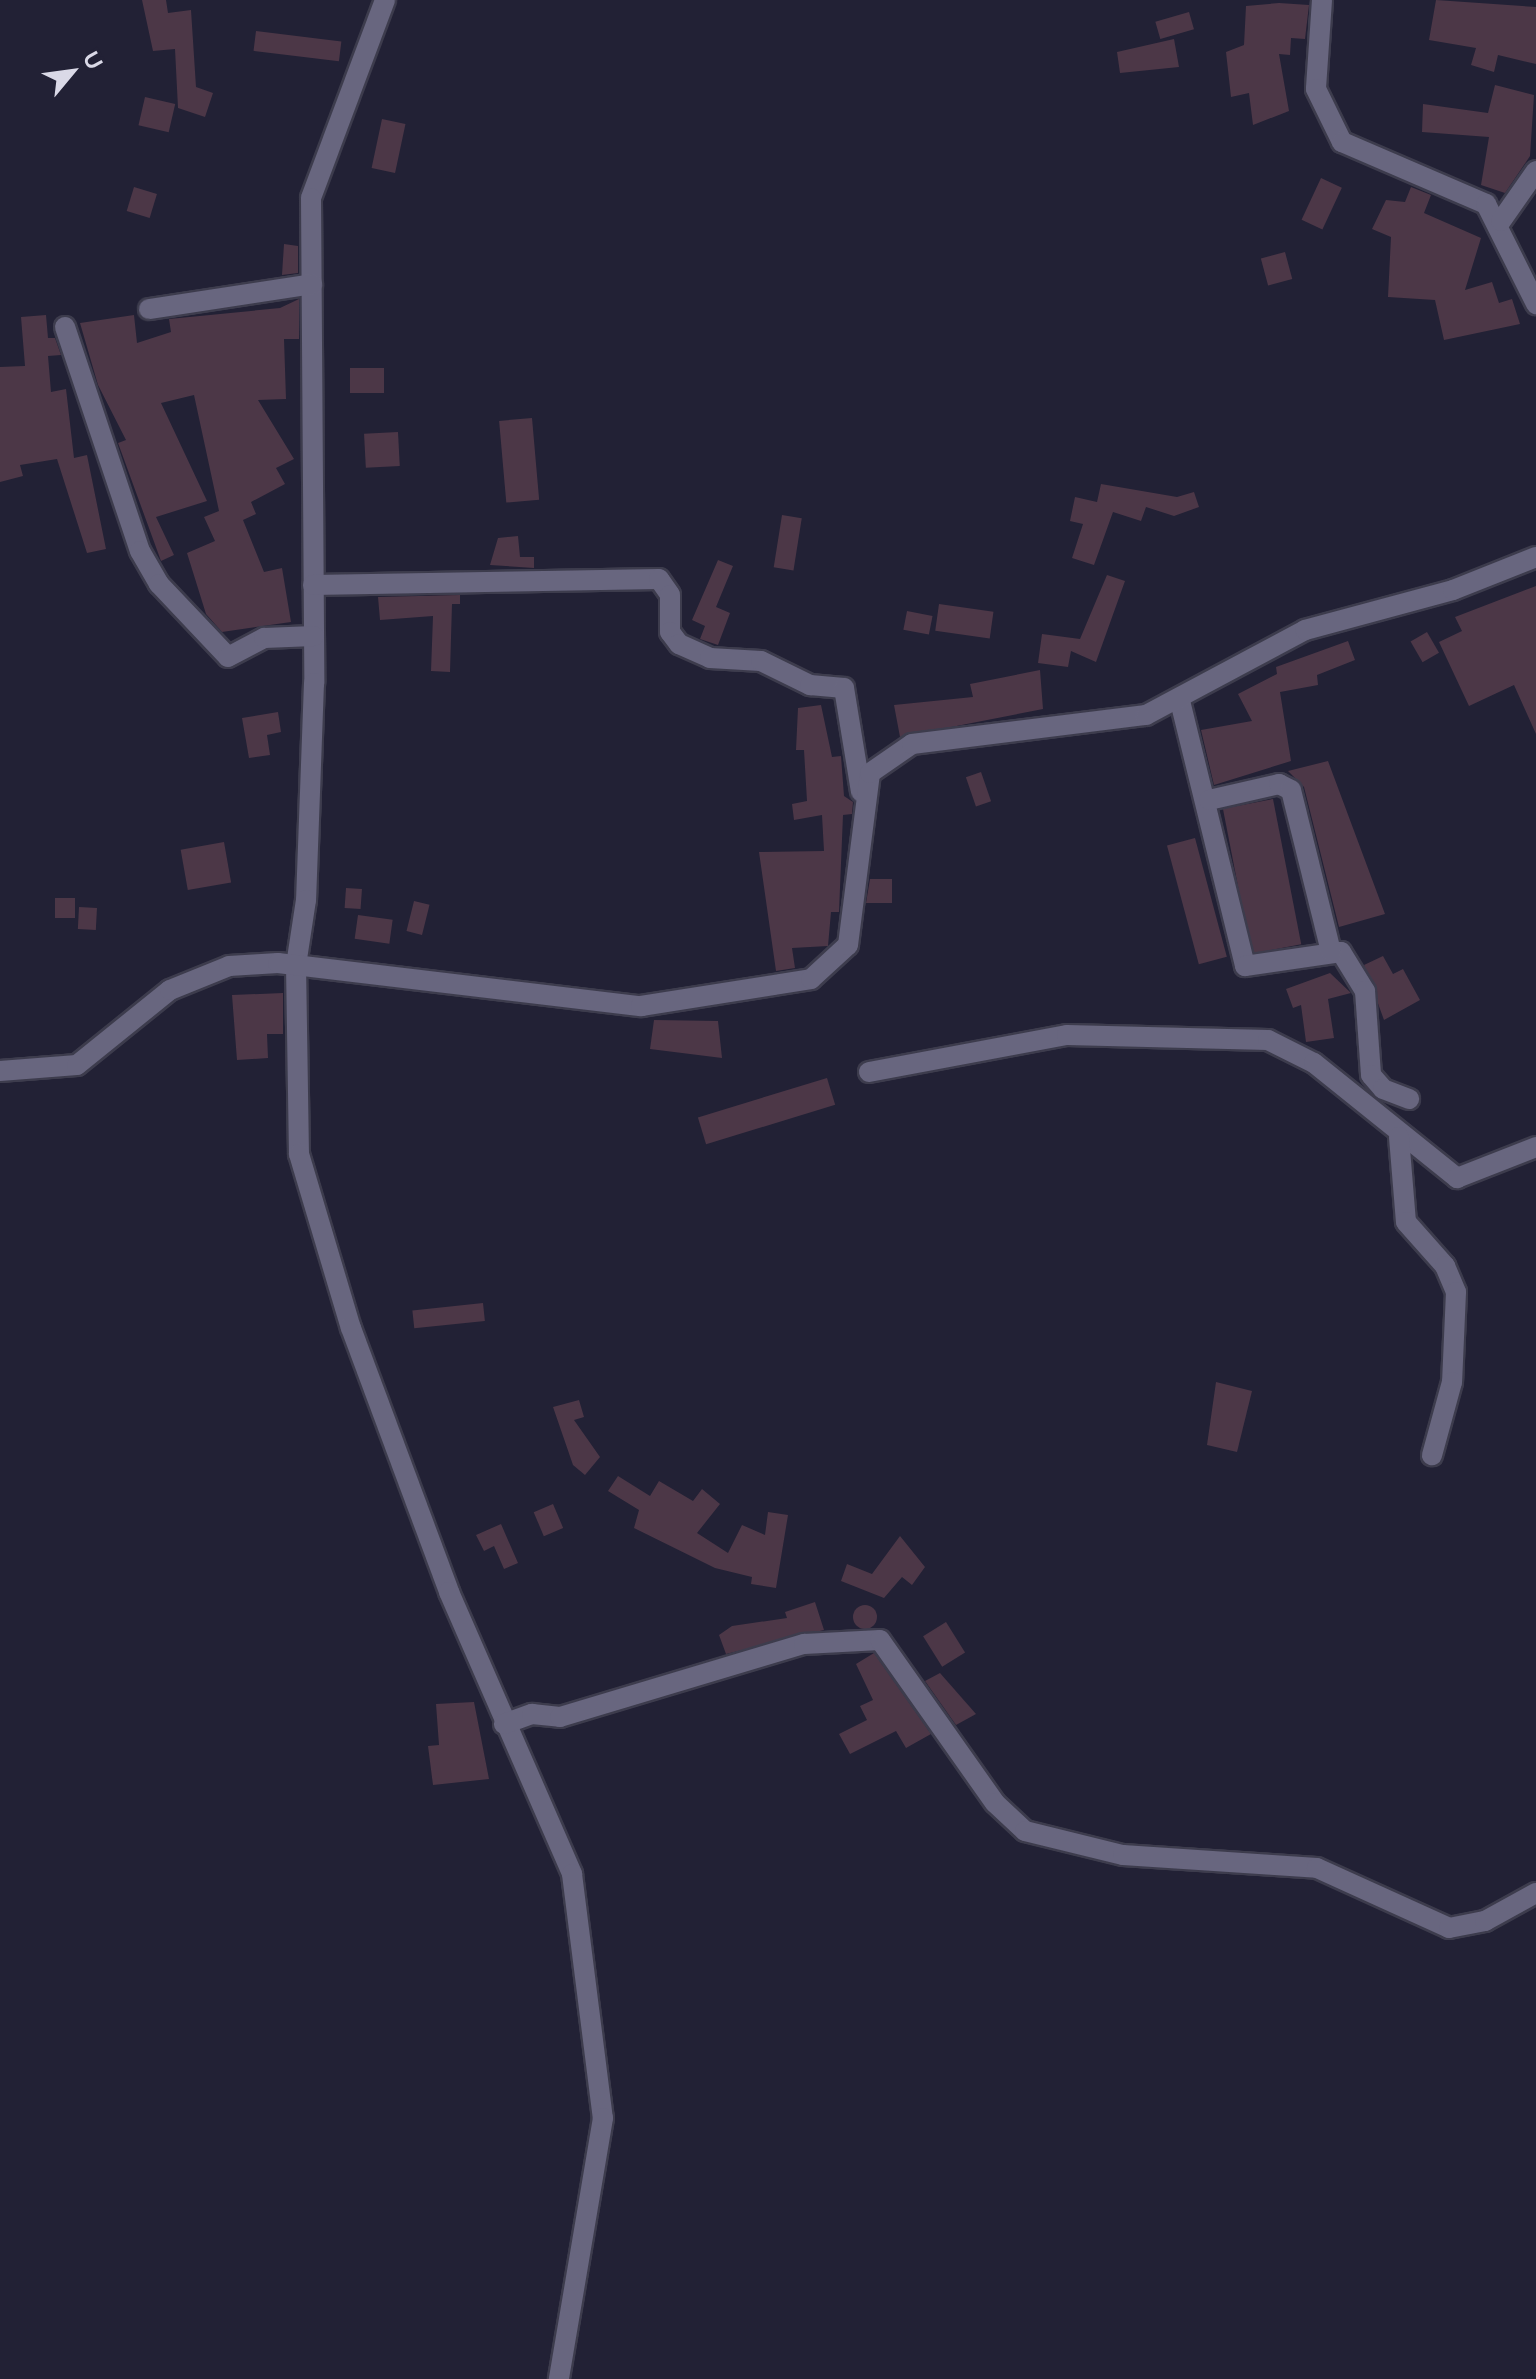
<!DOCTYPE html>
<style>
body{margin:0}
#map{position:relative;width:1536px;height:2379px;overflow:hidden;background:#222135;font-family:Raleway,sans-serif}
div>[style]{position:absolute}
.building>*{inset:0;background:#4c3747;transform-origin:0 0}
.round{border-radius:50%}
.roads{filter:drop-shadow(2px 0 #3d3c4d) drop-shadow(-2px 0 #3d3c4d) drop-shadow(0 2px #3d3c4d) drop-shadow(0 -2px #3d3c4d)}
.minor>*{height:20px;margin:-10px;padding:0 10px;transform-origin:10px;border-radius:10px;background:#68667f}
span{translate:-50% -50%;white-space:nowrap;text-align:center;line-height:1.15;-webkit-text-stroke:7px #222135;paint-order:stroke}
.north{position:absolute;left:32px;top:32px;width:80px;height:80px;-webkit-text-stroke:6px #222135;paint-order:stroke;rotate:61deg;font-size:22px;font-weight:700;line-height:32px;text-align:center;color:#dad9e7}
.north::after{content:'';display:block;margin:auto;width:28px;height:36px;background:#dad9e7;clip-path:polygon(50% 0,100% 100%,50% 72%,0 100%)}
</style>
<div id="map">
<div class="building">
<i style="clip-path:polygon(142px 0,166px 0,168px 13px,191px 10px,196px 87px,213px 93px,205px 117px,178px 108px,175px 49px,153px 51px)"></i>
<i style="clip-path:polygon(1436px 0,1536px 7px,1536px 64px,1498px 55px,1494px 72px,1471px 65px,1476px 48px,1429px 40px)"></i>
<i style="clip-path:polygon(1279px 3px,1309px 5px,1305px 39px,1291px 38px,1290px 55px,1279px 54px,1289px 111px,1253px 125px,1249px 93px,1231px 97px,1226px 52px,1244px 45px,1246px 6px)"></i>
<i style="left:1189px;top:12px;width:18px;height:35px;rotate:74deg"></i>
<i style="left:256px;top:31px;width:86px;height:20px;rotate:7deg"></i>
<i style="clip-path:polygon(1174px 39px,1179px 67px,1120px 73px,1117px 52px)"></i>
<i style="clip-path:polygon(1495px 85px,1534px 95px,1530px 156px,1505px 193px,1481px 185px,1489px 137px,1422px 132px,1423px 104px,1488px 113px)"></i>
<i style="left:145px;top:97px;width:31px;height:29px;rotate:13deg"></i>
<i style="left:382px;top:119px;width:24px;height:50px;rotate:12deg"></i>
<i style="left:1321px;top:178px;width:23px;height:46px;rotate:25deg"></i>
<i style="left:134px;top:187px;width:24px;height:25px;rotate:17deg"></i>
<i style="clip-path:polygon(1411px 187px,1431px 195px,1424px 213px,1481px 238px,1465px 290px,1492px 282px,1499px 303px,1512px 299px,1520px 324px,1444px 340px,1435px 300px,1388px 297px,1391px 237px,1372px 229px,1386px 200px,1405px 202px)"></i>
<i style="clip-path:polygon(284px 244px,298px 246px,298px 273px,282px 275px)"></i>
<i style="left:1285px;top:252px;width:28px;height:25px;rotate:75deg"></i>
<i style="clip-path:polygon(299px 299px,299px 339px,284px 339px,286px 399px,258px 400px,294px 459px,276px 468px,285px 484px,251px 502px,256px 514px,243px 520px,264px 572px,282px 568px,291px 622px,222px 632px,206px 614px,187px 553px,215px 541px,204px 517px,219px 511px,194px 395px,161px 403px,207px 501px,156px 517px,174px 555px,161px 561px,118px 443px,126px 440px,98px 385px,80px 323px,134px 315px,137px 343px,171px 332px,169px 319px,280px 308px)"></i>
<i style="clip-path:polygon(46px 315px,48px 338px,55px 338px,61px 355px,48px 356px,51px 392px,66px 389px,74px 458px,87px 455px,106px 549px,87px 553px,57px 459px,20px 465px,23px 476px,0 482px,0 367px,25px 366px,21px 317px)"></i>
<i style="left:350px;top:368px;width:34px;height:25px"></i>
<i style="left:532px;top:418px;width:82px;height:33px;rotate:85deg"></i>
<i style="left:398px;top:432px;width:34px;height:34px;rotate:87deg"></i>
<i style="clip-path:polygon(1101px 484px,1177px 497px,1194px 492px,1199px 507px,1174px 516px,1146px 507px,1141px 521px,1113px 512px,1094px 565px,1072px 558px,1083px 524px,1070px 521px,1075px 497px,1097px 502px)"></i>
<i style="left:782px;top:515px;width:20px;height:53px;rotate:9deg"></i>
<i style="clip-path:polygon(518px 536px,520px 557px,534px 557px,534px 568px,490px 565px,498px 538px)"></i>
<i style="clip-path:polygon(718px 560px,733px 566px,716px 607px,730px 613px,718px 645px,700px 639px,705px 626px,692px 620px)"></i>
<i style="clip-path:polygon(1107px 575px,1125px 581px,1096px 662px,1071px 651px,1068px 667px,1038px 663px,1042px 634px,1080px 639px)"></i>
<i style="clip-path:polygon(1536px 586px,1536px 734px,1514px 685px,1469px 706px,1439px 642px,1462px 631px,1455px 617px)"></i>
<i style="clip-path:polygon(460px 595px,460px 604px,452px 604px,450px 672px,431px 671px,433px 616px,380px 620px,378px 597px)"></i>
<i style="left:939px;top:604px;width:55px;height:27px;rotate:8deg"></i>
<i style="left:907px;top:611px;width:26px;height:19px;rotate:11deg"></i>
<i style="left:1427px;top:632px;width:24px;height:19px;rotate:60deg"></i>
<i style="clip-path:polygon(1348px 641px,1355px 660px,1317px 675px,1318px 685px,1280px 692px,1291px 761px,1214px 785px,1201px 730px,1252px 721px,1238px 694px,1277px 674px,1276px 667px)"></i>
<i style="clip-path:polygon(1040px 670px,1043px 709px,900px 737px,894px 705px,973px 697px,970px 684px)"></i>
<i style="clip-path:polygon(821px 705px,832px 757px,841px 756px,844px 796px,853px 802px,852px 814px,843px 815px,839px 912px,831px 912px,828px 946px,792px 948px,795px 968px,776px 971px,759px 852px,824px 851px,822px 815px,794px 820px,792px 804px,807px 801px,804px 750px,796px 750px,798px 708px)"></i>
<i style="clip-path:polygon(278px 712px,281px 732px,267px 735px,270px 755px,249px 758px,242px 718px)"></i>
<i style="clip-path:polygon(1328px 761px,1385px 914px,1339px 927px,1304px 787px,1288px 771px)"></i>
<i style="left:981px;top:772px;width:31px;height:16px;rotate:71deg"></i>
<i style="left:1273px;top:799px;width:148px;height:51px;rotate:79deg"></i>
<i style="left:1195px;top:838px;width:123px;height:29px;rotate:75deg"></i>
<i style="left:224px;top:842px;width:41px;height:44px;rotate:80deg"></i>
<i style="clip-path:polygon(870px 879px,892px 879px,892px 903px,866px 903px)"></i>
<i style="left:346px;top:888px;width:16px;height:20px;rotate:4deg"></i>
<i style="left:55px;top:898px;width:20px;height:20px"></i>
<i style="left:414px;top:901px;width:16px;height:31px;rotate:14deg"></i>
<i style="left:79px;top:907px;width:18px;height:22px;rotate:3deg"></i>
<i style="left:358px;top:915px;width:35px;height:24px;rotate:8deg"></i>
<i style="clip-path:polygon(1383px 956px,1393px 974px,1403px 969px,1420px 1000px,1384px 1020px,1364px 965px)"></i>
<i style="clip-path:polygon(1330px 973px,1351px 993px,1328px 999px,1334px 1038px,1306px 1042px,1301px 1005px,1293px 1008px,1286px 989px)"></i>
<i style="clip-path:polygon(283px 993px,283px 1034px,267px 1034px,268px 1058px,237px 1060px,232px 995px)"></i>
<i style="clip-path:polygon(654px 1020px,718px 1021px,722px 1058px,650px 1049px)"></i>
<i style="left:827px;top:1078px;width:28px;height:135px;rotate:73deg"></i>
<i style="left:483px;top:1303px;width:18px;height:71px;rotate:84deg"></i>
<i style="clip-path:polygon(1216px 1382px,1252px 1391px,1237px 1452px,1207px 1445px)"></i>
<i style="clip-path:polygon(579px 1400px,584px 1417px,574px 1420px,600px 1457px,585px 1475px,573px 1465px,553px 1407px)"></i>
<i style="clip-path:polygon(618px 1476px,650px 1496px,659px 1481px,693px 1501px,702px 1489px,720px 1504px,697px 1533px,728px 1553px,742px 1525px,765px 1535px,768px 1512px,788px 1515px,776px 1588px,751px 1584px,752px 1577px,715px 1568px,634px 1528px,639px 1510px,608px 1491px)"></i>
<i style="left:553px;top:1504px;width:26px;height:21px;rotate:67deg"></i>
<i style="clip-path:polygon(501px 1524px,518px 1563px,504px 1569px,494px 1546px,484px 1551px,476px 1535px)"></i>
<i style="clip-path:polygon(900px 1536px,925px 1567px,912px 1585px,902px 1577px,884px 1598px,841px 1581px,847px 1564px,872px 1574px)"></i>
<i style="clip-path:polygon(815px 1602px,824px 1630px,726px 1654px,719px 1635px,732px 1626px,787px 1618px,785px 1612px)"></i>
<i class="round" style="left:853px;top:1605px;width:24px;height:24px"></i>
<i style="left:946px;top:1622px;width:36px;height:27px;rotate:58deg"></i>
<i style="clip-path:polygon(874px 1653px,931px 1734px,906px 1748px,896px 1731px,850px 1754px,839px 1734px,867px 1720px,860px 1706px,873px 1700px,856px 1664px)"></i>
<i style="clip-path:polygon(940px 1673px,976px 1714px,956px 1725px,925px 1681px)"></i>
<i style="clip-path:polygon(474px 1702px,489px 1779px,433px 1785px,428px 1746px,439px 1745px,436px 1704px)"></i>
</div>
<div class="roads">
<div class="minor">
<i style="left:385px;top:0;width:211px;rotate:110.5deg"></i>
<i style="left:311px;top:198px;width:485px;rotate:89.6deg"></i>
<i style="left:314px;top:683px;width:217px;rotate:92.1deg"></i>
<i style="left:306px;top:900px;width:66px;rotate:98.7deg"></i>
<i style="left:296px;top:965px;width:189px;rotate:89.1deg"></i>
<i style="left:299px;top:1154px;width:182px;rotate:73.4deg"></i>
<i style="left:351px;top:1328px;width:282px;rotate:69.6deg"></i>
<i style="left:449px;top:1592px;width:308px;rotate:66.4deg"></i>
<i style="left:572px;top:1874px;width:246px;rotate:82.8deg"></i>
<i style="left:603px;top:2118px;width:265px;rotate:99.6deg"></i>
<i style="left:1322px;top:0;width:89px;rotate:93.9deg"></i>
<i style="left:1316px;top:89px;width:59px;rotate:63.9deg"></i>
<i style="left:1342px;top:142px;width:157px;rotate:23.3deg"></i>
<i style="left:1486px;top:204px;width:112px;rotate:63.4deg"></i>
<i style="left:1501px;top:221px;width:61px;rotate:-55deg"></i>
<i style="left:149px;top:309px;width:165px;rotate:-8.7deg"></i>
<i style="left:65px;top:327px;width:236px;rotate:71.5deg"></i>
<i style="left:140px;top:551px;width:38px;rotate:60deg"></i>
<i style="left:159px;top:584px;width:100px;rotate:46.6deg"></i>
<i style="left:228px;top:657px;width:41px;rotate:-27.8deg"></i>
<i style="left:264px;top:638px;width:50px;rotate:-2.3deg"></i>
<i style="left:313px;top:585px;width:346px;rotate:-1deg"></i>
<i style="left:659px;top:579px;width:19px;rotate:55deg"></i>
<i style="left:670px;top:595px;width:37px;rotate:90deg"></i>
<i style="left:670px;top:632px;width:15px;rotate:53deg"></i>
<i style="left:679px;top:644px;width:34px;rotate:24deg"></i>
<i style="left:710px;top:658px;width:51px;rotate:3.4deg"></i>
<i style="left:761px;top:661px;width:55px;rotate:26.1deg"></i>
<i style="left:810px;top:685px;width:34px;rotate:5deg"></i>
<i style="left:844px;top:688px;width:105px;rotate:80.7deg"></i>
<i style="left:1180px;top:701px;width:273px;rotate:76.2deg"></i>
<i style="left:1245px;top:966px;width:97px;rotate:-8.3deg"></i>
<i style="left:1341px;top:952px;width:46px;rotate:58.4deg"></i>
<i style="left:1365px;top:991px;width:84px;rotate:85.9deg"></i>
<i style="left:1371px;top:1075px;width:18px;rotate:49deg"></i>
<i style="left:1383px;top:1089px;width:28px;rotate:21deg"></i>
<i style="left:1209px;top:800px;width:72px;rotate:-12.9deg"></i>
<i style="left:1279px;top:784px;width:13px;rotate:27deg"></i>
<i style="left:1291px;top:790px;width:167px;rotate:76.1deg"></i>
<i style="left:0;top:1071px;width:77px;rotate:-4.5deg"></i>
<i style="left:77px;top:1065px;width:119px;rotate:-38.9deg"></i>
<i style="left:170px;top:990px;width:64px;rotate:-22.1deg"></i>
<i style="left:229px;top:966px;width:49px;rotate:-3.5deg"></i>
<i style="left:278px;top:963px;width:366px;rotate:6.8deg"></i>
<i style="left:641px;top:1006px;width:172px;rotate:-9deg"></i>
<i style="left:811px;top:979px;width:50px;rotate:-42.6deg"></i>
<i style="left:848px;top:945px;width:173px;rotate:-82.7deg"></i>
<i style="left:870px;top:773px;width:51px;rotate:-34.6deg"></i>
<i style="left:912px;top:744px;width:236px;rotate:-7.1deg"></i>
<i style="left:1146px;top:715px;width:180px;rotate:-28.1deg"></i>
<i style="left:1305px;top:630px;width:153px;rotate:-15.1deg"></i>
<i style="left:1453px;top:590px;width:89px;rotate:-21.7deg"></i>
<i style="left:869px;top:1072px;width:201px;rotate:-10.6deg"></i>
<i style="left:1067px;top:1035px;width:201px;rotate:1.4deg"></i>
<i style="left:1268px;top:1040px;width:51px;rotate:26.6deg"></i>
<i style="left:1314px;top:1063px;width:184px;rotate:38.8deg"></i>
<i style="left:1457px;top:1178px;width:85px;rotate:-21.4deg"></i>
<i style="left:1399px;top:1137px;width:85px;rotate:85.3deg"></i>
<i style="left:1406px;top:1222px;width:59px;rotate:48.4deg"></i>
<i style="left:1445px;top:1266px;width:28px;rotate:67deg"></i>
<i style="left:1456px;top:1292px;width:90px;rotate:92.5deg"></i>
<i style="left:1452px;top:1382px;width:76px;rotate:105.3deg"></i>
<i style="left:504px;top:1724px;width:30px;rotate:-20deg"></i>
<i style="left:532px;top:1714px;width:28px;rotate:6deg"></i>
<i style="left:560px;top:1717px;width:255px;rotate:-16.7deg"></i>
<i style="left:804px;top:1644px;width:76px;rotate:-3deg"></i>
<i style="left:880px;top:1640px;width:199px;rotate:54.8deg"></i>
<i style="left:995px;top:1803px;width:41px;rotate:43deg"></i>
<i style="left:1025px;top:1831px;width:101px;rotate:13.8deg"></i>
<i style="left:1123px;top:1855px;width:194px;rotate:3.8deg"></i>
<i style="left:1317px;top:1868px;width:145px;rotate:24.4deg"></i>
<i style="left:1449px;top:1928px;width:37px;rotate:-11deg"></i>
<i style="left:1485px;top:1921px;width:58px;rotate:-28.8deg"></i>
</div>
</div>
<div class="north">U</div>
</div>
